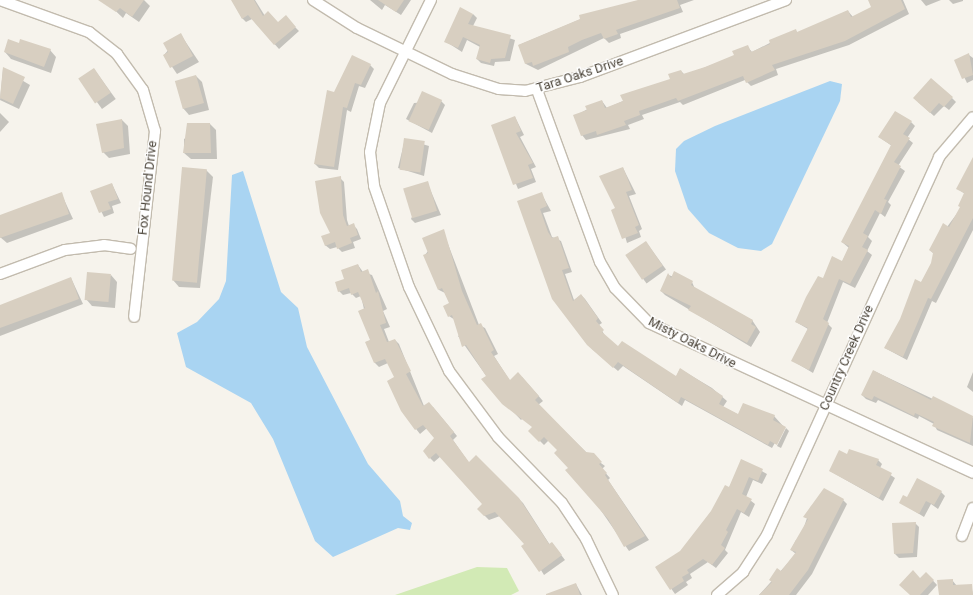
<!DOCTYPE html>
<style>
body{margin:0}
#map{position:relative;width:973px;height:595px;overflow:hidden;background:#f6f3ec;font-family:Roboto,sans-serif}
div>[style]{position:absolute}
.green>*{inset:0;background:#d2eab5}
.water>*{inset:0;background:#a9d4f2}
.shadow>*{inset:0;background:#0003;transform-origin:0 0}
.building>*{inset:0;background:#d8cfc1;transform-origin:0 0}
.roads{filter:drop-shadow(1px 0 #c2bbae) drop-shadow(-1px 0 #c2bbae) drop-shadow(0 1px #c2bbae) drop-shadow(0 -1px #c2bbae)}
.street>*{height:10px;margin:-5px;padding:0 5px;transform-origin:5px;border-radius:5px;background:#fff}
span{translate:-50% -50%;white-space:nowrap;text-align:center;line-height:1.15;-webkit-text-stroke:3px #fff;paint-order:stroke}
.street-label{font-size:13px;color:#4b4439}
</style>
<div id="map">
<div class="green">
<i style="clip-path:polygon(477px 567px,507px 568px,519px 591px,511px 595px,395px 595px)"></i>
</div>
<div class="water">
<i style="clip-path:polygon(830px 81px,842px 84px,840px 101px,772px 244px,761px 251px,738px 248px,709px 233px,688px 209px,675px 171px,676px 149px,684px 141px,715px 126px)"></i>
<i style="clip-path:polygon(243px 171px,281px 292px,298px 308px,307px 347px,368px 464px,400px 501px,403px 516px,412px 523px,410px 530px,398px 528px,333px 557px,315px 541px,273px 439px,251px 403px,186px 367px,177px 333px,197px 322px,219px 299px,226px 281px,232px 175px)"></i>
</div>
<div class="shadow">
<i style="clip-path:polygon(104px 0,144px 0,150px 6px,139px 22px,126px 13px,123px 18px)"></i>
<i style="clip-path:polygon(232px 0,255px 0,265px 16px,278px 23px,289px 21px,299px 31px,279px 49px,252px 19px,246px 22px,242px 18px)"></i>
<i style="clip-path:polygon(370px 0,411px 0,401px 15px,385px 5px,382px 10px)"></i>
<i style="clip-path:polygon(641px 0,694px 0,680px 5px,683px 12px,620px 34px,621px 38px,609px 43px,604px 38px,538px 70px,526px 64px,519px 45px,581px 19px,580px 16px)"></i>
<i style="clip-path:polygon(871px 0,903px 0,909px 14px,849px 45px,776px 69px,778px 75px,751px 86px,745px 80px,683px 105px,680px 102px,642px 115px,644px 119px,628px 125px,630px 129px,586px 140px,582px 135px,575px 116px,602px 101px,607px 108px,671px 80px,681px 71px,685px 75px,735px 56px,747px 46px,752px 52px,795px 30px,798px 33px,848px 11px,853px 17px,872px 8px)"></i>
<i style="clip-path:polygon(921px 0,941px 0,926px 6px)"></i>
<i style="clip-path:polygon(949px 0,963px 0,963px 1px,953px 4px)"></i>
<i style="clip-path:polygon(473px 14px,477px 18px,473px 26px,515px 40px,510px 61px,495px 62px,494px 66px,481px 63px,477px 59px,480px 47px,467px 40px,462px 52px,445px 41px)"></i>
<i style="clip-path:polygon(181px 35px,199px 62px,177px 74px,164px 55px)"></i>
<i style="clip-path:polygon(50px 50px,56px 57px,51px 73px,11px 59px,5px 52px)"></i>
<i style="clip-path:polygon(969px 55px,973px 58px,973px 80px,967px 83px,956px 60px)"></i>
<i style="clip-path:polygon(370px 65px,374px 69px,365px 88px,359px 86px,351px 112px,347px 110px,338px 170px,319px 168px,315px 164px,335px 93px)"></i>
<i style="clip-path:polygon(3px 69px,30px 85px,19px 109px,0 100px)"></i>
<i style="left:94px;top:69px;width:37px;height:17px;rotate:54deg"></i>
<i style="clip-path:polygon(196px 76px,202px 82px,209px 110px,189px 115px,183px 108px)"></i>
<i style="clip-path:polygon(952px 98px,956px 102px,949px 110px,944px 106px,934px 116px,918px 102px)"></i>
<i style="clip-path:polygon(441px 101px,445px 105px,432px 133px,406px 119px,414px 103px)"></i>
<i style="clip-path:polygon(0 113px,9px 122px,0 132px)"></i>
<i style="clip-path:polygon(515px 117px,524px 135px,520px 137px,536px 167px,531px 169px,536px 182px,518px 189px,493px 126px)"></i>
<i style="clip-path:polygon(122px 120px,128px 126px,130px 154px,109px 158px,103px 152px)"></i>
<i style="clip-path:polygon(911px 122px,915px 126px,907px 138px,913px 143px,898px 166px,905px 171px,888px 202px,891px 205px,885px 217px,880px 213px,868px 237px,872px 241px,867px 251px,872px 255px,855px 288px,843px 282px,827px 323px,832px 328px,813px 373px,793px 361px,808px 329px,796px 322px,823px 279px,842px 262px,849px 248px,842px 242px,892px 146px,879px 137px)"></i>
<i style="clip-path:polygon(210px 124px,216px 130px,217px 159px,191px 159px,184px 153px,184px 139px)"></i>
<i style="clip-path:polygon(405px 139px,429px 146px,424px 176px,398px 168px)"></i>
<i style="clip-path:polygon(973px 163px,973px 230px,936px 303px,932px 301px,907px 360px,885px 348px,932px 263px,934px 254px,930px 250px,961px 208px,965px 194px,958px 189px)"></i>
<i style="clip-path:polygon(623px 168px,636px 194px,629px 196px,642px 229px,639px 231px,641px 237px,627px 243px,617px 208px)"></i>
<i style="clip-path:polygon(206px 170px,213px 177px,200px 288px,179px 287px,173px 280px)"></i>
<i style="clip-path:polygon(340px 178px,344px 182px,347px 220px,349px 226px,353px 225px,357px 229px,361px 239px,353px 242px,355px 248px,342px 252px,337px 247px,330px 249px,325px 245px,332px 233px)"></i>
<i style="clip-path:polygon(427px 182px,441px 215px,415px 223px,411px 219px)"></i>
<i style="clip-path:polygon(112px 184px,121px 203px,112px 206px,114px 213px,104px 217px,92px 192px)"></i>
<i style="clip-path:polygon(61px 193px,73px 219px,7px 243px,0 237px,0 216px)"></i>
<i style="clip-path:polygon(541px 193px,551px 211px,543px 213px,552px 237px,561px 241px,572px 272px,565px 274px,574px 300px,581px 295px,585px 299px,602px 323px,599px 325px,605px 336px,618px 348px,676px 377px,680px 369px,712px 388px,727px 401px,723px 407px,739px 415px,774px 416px,784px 427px,772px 448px,685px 400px,682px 406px,623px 366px,618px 371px,592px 349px,519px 202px)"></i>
<i style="clip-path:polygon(443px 231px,479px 325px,485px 328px,498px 354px,494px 356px,510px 381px,522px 377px,543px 401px,538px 405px,586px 452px,605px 466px,602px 469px,610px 478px,608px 480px,649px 540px,629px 551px,559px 450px,549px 440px,544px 445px,530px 431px,534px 427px,524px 417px,521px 420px,483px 380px,487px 377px,458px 336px,461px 334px,455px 320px,449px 316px,450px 304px,445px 293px,439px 290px,425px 255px)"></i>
<i style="left:646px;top:242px;width:34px;height:24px;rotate:54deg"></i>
<i style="clip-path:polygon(358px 265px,363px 272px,372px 275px,387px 309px,383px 311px,390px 327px,384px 329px,389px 342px,395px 340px,399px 344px,424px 406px,433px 407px,457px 436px,453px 440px,469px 463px,476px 457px,523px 503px,550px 545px,552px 543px,565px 560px,544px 575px,525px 544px,500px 516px,489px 520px,478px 509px,483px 504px,441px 456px,434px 462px,430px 458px,435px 438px,427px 428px,420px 434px,402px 411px,396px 378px,388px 363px,379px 367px,375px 363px,366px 342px,371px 340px,361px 296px,356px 298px,351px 293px,343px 295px,339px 291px)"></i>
<i style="clip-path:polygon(111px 275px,117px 282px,115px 308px,92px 306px,86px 299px)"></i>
<i style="clip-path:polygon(668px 275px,692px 282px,695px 289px,752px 320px,760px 332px,751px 347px,665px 295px,661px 291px)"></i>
<i style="clip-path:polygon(71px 278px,83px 304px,0 336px,0 306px)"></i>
<i style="clip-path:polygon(874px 371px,973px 418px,973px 446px,937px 430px,934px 424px,919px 416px,918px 419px,878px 400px,876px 403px,866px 399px,862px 395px)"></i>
<i style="clip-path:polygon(973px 372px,973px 392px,967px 387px)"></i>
<i style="clip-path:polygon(786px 428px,789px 431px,781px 448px,777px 446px)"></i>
<i style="clip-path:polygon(847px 456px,878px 460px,882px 464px,880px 468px,895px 478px,883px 501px,830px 471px)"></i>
<i style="clip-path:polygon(742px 460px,767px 474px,762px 484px,753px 480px,746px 497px,755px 504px,749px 517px,741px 512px,725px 550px,728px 553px,716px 568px,708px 562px,690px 574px,692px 578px,686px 582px,688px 585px,675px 594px,656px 567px,681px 552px,729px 488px)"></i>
<i style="clip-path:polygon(941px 492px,945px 496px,938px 509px,931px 504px,924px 517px,900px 502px)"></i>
<i style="clip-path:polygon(843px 500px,847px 504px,812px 574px,796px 595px,759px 595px,796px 554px,791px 550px,796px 540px,800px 539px,811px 506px)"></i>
<i style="clip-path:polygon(915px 523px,919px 527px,917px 557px,899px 558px,895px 554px)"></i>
<i style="clip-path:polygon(926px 573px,937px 585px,928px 595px,911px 595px)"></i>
<i style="clip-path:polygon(952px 580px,957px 586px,971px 585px,973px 595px,940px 595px)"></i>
<i style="clip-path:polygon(576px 584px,582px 595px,547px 595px)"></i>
</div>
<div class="building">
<i style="clip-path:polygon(98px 0,144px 0,132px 17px,120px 8px,116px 12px)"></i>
<i style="clip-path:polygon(231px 0,254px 0,263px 16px,268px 11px,278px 22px,286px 15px,296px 27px,274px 45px,248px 15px,242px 19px)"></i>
<i style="clip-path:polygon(378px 0,404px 0,396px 12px)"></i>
<i style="clip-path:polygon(638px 0,677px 0,680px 8px,616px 30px,618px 34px,604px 39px,601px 33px,582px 40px,568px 47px,569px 52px,533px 66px,532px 62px,525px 64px,518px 45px,580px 19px,579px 15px)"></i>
<i style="clip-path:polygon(868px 0,901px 0,905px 9px,845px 41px,772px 65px,775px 70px,746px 83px,743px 76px,678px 101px,676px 98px,639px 111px,640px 115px,624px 121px,626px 125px,597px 135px,596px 131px,581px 136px,573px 115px,587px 110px,585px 106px,602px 100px,605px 108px,623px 101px,620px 95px,670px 79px,668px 74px,681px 70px,683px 74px,705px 67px,734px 55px,732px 51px,748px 45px,751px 52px,770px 44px,769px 40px,796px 29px,797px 32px,848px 10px,851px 17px,871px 7px)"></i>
<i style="clip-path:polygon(460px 7px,473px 14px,468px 24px,511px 35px,505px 58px,491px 59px,490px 63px,476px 59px,480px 45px,463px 37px,458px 48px,444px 42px)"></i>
<i style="clip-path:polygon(181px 33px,193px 56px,170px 68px,163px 55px,168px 52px,163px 43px)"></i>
<i style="clip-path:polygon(8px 39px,19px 43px,20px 39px,51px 49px,44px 67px,4px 52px)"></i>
<i style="clip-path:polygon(969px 53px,973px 75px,962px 79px,954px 60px)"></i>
<i style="clip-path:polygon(352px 55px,371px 64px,361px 85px,355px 83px,347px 108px,343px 107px,334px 167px,314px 164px,327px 90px,334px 92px)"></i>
<i style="clip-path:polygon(3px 67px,25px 77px,13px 104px,0 98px)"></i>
<i style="left:94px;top:68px;width:30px;height:19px;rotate:56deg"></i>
<i style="left:196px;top:75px;width:29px;height:22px;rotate:74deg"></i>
<i style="clip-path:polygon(931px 78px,953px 97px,944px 107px,939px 103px,930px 113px,913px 98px)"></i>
<i style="left:422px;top:91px;width:22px;height:33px;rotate:24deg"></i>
<i style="clip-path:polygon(895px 111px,912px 121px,903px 134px,910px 138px,894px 162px,901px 166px,884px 199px,887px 200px,881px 214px,875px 210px,863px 233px,868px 236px,862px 247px,868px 250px,850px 284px,839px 279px,823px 319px,829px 323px,809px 370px,791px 361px,808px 328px,795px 322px,806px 297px,818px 276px,823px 278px,832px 256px,842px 261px,849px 246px,841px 242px,891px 145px,878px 137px)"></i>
<i style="clip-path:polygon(515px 116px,521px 131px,516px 133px,533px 163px,528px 165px,533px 178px,513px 185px,491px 125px)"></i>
<i style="clip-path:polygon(122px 119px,124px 148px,102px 153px,96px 124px)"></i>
<i style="clip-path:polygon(187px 123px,210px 123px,211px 153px,183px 153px)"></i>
<i style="left:404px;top:138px;width:21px;height:32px;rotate:8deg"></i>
<i style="clip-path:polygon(973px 157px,973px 218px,931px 299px,928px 298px,903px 357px,884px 348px,900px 319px,915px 279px,921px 282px,931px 263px,933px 253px,929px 250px,938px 233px,943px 223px,949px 227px,960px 207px,958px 206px,964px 193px,956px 189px)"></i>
<i style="left:182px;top:167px;width:25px;height:114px;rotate:5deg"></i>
<i style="clip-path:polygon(623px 167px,632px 190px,626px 192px,639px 225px,635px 227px,638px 233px,622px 239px,611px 210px,615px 208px,599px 176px)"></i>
<i style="clip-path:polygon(341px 176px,343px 215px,347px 226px,354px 223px,358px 235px,350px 238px,352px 243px,337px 249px,335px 242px,325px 246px,321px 236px,330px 233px,320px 213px,315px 181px)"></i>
<i style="left:428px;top:181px;width:31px;height:26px;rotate:73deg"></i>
<i style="clip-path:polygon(112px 183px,118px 199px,108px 202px,111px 209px,99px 213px,90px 191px)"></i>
<i style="clip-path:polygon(62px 192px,69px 214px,0 238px,0 215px)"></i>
<i style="clip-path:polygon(542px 192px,547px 206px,540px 209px,548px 232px,552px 238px,558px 236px,569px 268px,562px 270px,573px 301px,581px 294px,598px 318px,596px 321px,604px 330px,602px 332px,618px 346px,622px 341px,676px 376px,680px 368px,723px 396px,719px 404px,738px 414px,743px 403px,775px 415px,773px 420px,786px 427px,777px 445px,770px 441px,768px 445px,681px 397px,678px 403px,618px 362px,613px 368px,587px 345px,552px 299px,517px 201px)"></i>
<i style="clip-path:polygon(444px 229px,462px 291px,477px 325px,481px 323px,494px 350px,491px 352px,510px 380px,518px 372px,539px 396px,535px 400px,586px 452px,594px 453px,602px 462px,599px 464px,607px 473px,605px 475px,645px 536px,624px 547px,608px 519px,565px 470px,568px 468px,554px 453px,557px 450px,544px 437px,539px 442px,528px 431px,532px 427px,502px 404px,481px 379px,486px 376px,466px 345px,462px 347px,452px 315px,448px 317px,443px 306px,449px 303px,442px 288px,438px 290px,423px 255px,428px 253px,422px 238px)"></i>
<i style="left:646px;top:241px;width:30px;height:25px;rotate:56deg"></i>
<i style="clip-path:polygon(358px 264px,361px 272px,368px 269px,376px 293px,378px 291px,386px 323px,380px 325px,387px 342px,395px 339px,411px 371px,406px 374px,423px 406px,429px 402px,454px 432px,450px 436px,469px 462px,476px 455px,519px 498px,549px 544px,552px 542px,562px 555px,539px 572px,521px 546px,524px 544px,495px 512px,484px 516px,477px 509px,482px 504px,436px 453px,429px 459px,423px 451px,434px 438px,423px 425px,415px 430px,401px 411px,387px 381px,394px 377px,385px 359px,374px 363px,365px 342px,370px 340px,358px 311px,365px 308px,358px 292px,351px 295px,349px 288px,338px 292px,335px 282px,344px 279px,341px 270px)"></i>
<i style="clip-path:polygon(674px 271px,693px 281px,691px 285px,753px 320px,751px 324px,756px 327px,747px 343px,688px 310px,691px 306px,660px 291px,668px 273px,671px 278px)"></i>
<i style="left:87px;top:272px;width:24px;height:28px;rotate:5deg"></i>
<i style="clip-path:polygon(71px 277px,79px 299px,0 328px,0 305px)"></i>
<i style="clip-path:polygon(873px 370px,931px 400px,933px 396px,973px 416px,970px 443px,932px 426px,934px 422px,915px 413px,914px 416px,874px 396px,872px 400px,861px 395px)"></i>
<i style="clip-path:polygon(849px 449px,879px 459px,876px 465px,892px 473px,879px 498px,829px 471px,839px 450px,847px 454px)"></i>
<i style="clip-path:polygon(741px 459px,763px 469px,758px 481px,749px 477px,742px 494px,752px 499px,744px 513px,737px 509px,726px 530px,728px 532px,721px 545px,725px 548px,712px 565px,703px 559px,687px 570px,689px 573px,682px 577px,684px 581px,670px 590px,655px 567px,680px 551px,711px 511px,725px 485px,729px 487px)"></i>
<i style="clip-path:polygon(917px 478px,942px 491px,934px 505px,926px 501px,919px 514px,899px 503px,903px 495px,907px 497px)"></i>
<i style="clip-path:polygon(824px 488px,844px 499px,808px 570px,789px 595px,759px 595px,772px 582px,769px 580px,777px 568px,781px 571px,796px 552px,790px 550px,808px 519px,803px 517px)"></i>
<i style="clip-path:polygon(916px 522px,913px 553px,894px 554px,892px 523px)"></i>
<i style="clip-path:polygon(913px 570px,920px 578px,926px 572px,934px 580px,920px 595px,910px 595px,899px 585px)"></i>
<i style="clip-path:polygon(953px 579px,953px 585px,972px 584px,973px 595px,939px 595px,937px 580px)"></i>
<i style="clip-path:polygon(576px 583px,580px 595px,546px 595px,546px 594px)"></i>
</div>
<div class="roads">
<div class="street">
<i style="left:0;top:0;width:95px;rotate:19.8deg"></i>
<i style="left:89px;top:32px;width:36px;rotate:38deg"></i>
<i style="left:117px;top:54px;width:44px;rotate:54.2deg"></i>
<i style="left:143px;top:90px;width:43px;rotate:73.7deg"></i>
<i style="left:155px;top:131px;width:187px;rotate:96.4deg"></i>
<i style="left:313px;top:0;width:52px;rotate:32.5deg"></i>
<i style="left:357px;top:28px;width:106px;rotate:25.8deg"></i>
<i style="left:452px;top:74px;width:49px;rotate:17.7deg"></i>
<i style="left:499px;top:89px;width:26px;rotate:4deg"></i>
<i style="left:525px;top:91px;width:57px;rotate:-14.3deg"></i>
<i style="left:580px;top:77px;width:220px;rotate:-20.5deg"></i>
<i style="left:431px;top:0;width:115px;rotate:116.3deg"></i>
<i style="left:380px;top:103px;width:50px;rotate:101.5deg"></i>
<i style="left:370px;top:152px;width:34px;rotate:83deg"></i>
<i style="left:374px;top:186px;width:107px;rotate:70.9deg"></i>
<i style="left:409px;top:287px;width:93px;rotate:64.5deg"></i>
<i style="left:449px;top:371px;width:82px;rotate:53.4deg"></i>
<i style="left:498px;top:437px;width:92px;rotate:45.9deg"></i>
<i style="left:562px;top:503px;width:43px;rotate:56.3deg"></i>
<i style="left:586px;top:539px;width:62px;rotate:64.3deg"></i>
<i style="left:537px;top:90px;width:183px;rotate:69.9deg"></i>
<i style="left:600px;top:262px;width:30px;rotate:60deg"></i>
<i style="left:615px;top:288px;width:49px;rotate:45.8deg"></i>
<i style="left:649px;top:323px;width:357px;rotate:24.8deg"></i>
<i style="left:0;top:274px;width:69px;rotate:-20.3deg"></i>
<i style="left:65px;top:250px;width:39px;rotate:-7deg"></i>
<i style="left:104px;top:245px;width:27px;rotate:8deg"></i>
<i style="left:962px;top:536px;width:30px;rotate:-69deg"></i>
<i style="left:717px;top:595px;width:35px;rotate:-41deg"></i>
<i style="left:743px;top:572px;width:44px;rotate:-57deg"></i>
<i style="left:767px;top:535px;width:415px;rotate:-65.5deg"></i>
<i style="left:939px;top:157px;width:52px;rotate:-49.6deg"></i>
</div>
</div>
<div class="street-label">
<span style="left:580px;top:75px;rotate:-18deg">Tara Oaks Drive</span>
<span style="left:148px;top:188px;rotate:-84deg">Fox Hound Drive</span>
<span style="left:692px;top:343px;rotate:27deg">Misty Oaks Drive</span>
<span style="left:847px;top:358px;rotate:-66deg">Country Creek Drive</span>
</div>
</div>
